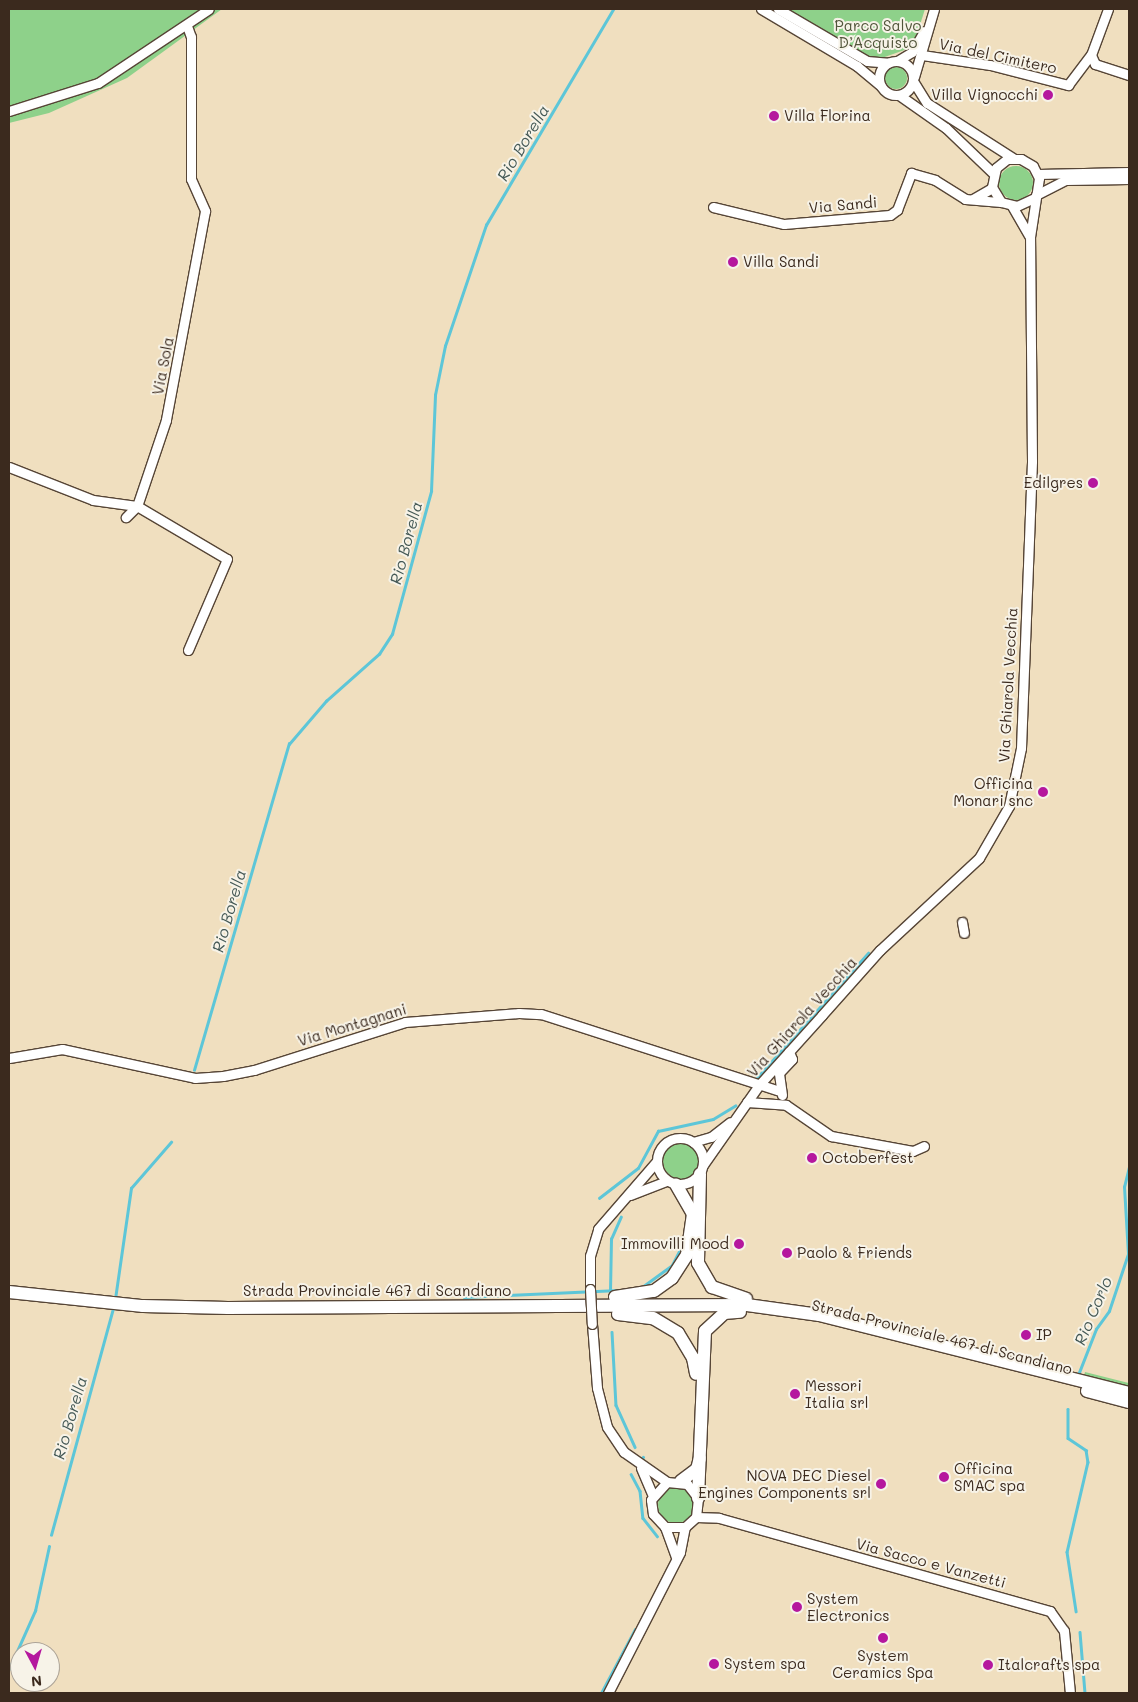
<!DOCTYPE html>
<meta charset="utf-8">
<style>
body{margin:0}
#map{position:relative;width:1138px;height:1702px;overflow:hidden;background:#f0dfbf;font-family:Mali,sans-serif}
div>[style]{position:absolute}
.green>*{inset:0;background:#8ed18a;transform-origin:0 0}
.round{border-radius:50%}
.stream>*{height:2.5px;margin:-1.25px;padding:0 1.25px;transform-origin:1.25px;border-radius:1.25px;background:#5dc6d8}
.roads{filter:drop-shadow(1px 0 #564536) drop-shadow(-1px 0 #564536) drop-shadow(0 1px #564536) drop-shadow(0 -1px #564536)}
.minor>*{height:9px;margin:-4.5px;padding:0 4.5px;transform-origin:4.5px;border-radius:4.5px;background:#fff}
.minor>.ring{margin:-4.5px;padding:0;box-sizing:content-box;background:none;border:9px solid #fff;border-radius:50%}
.highway>*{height:12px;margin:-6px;padding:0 6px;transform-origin:6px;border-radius:6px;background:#fff}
.bridges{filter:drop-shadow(1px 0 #564536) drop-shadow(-1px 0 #564536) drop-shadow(0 1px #564536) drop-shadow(0 -1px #564536)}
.minor-bridge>*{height:9px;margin:-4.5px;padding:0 4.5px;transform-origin:4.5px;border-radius:4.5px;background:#fff}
.dots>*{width:14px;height:14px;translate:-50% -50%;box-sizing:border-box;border:2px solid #f7f3e8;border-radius:50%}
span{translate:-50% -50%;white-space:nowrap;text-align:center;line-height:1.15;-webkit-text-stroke:4px #f7f3e8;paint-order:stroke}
.park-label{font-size:15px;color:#505439}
.street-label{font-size:15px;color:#3b2a1e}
.poi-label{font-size:15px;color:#3b2a1e}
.right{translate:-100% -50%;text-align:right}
.left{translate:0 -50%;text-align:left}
.water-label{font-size:16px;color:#455956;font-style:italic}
.frame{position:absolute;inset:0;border:10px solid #3b2a1e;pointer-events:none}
.north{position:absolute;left:10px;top:1642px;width:50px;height:50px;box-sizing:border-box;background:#f7f3e8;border:1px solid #aca397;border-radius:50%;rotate:174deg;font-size:14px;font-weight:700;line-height:20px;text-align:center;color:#3b2a1e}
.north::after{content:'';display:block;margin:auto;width:18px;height:22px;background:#b5179e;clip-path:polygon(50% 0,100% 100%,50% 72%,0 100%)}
</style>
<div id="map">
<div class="green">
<i style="clip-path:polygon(9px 9px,222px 9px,127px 78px,49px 113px,9px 123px)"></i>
<i style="clip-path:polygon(786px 9px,925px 9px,913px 47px,879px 59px,868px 57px)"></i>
<i class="round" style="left:885px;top:67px;width:22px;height:22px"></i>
<i class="round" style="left:999px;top:166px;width:34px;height:34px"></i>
<i class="round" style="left:663px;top:1143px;width:36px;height:36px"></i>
<i style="left:1085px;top:1372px;width:45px;height:6px;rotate:14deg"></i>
<i class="round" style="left:658px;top:1487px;width:36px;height:36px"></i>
</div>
<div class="stream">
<i style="left:194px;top:1070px;width:340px;rotate:-73.8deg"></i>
<i style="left:289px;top:744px;width:57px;rotate:-49.3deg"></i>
<i style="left:326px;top:701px;width:71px;rotate:-41.6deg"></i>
<i style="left:379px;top:654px;width:24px;rotate:-57deg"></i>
<i style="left:392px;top:634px;width:148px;rotate:-74.7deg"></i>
<i style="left:431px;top:491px;width:96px;rotate:-87.6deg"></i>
<i style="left:435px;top:395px;width:50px;rotate:-78.5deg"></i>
<i style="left:445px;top:346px;width:128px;rotate:-71.3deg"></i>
<i style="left:486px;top:225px;width:251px;rotate:-59.5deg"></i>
<i style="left:755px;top:1080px;width:170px;rotate:-48.3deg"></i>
<i style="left:599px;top:1198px;width:49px;rotate:-37.6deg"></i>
<i style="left:638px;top:1168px;width:42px;rotate:-61.6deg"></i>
<i style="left:658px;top:1131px;width:56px;rotate:-12.3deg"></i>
<i style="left:713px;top:1119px;width:26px;rotate:-31deg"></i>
<i style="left:642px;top:1287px;width:37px;rotate:-36deg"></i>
<i style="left:672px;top:1265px;width:25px;rotate:-63deg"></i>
<i style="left:610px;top:1291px;width:52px;rotate:-88.9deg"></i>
<i style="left:611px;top:1239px;width:24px;rotate:-66deg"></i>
<i style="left:464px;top:1297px;width:155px;rotate:-2.6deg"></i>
<i style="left:115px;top:1299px;width:112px;rotate:-81.8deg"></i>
<i style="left:131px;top:1188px;width:61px;rotate:-49deg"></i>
<i style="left:612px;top:1332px;width:73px;rotate:86.9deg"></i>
<i style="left:616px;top:1405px;width:46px;rotate:65.7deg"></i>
<i style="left:1078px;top:1375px;width:49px;rotate:-68.6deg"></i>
<i style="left:1096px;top:1329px;width:22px;rotate:-54deg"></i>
<i style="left:1109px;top:1311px;width:60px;rotate:-71.6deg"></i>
<i style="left:1128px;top:1254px;width:67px;rotate:-93.4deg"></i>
<i style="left:1124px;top:1187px;width:21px;rotate:-76deg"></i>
<i style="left:1068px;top:1409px;width:29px;rotate:90deg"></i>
<i style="left:1068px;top:1438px;width:22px;rotate:34deg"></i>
<i style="left:1086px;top:1450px;width:12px;rotate:81deg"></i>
<i style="left:1088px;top:1462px;width:92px;rotate:103.1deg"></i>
<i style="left:1067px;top:1552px;width:60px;rotate:81.3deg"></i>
<i style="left:642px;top:1459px;width:2px;rotate:-63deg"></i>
<i style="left:631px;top:1474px;width:19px;rotate:62deg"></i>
<i style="left:640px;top:1491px;width:27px;rotate:84deg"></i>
<i style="left:643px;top:1518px;width:23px;rotate:52deg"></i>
<i style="left:51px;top:1535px;width:234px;rotate:-74.7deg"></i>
<i style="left:1080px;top:1632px;width:61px;rotate:85.3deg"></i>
<i style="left:9px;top:1669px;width:64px;rotate:-65.9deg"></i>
<i style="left:35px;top:1611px;width:66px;rotate:-77.8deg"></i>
<i style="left:601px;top:1693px;width:72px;rotate:-62deg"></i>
</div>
<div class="roads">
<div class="minor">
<i style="left:761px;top:9px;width:112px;rotate:30.7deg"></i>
<i style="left:857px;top:66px;width:31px;rotate:40deg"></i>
<i style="left:778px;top:9px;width:103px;rotate:30.3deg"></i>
<i style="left:867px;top:61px;width:21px;rotate:5deg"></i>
<i style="left:187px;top:26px;width:12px;rotate:70deg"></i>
<i style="left:191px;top:37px;width:142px;rotate:90deg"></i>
<i style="left:191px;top:179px;width:35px;rotate:66deg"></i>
<i style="left:205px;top:211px;width:213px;rotate:100.6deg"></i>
<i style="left:166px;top:420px;width:91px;rotate:108.6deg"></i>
<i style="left:137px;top:506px;width:104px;rotate:30.5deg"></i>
<i style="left:227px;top:559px;width:99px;rotate:113.2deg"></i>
<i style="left:922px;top:55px;width:69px;rotate:8.4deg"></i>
<i style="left:990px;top:65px;width:81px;rotate:14.4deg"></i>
<i style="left:1068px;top:85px;width:38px;rotate:-53deg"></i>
<i style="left:1091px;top:55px;width:49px;rotate:-69.7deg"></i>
<i style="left:1091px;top:55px;width:10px;rotate:66deg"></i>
<i style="left:1095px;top:64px;width:36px;rotate:18deg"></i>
<i class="ring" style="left:879px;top:61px;width:25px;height:25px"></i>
<i style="left:897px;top:61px;width:17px;rotate:-31deg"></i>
<i style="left:912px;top:52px;width:24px;rotate:-60deg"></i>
<i style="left:914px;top:77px;width:71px;rotate:-73.6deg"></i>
<i style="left:913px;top:81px;width:26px;rotate:58deg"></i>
<i style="left:927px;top:103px;width:102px;rotate:32.6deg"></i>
<i style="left:899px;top:95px;width:57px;rotate:35.1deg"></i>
<i style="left:946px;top:128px;width:65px;rotate:43.8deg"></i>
<i style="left:9px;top:111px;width:93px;rotate:-17.5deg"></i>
<i style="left:98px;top:83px;width:133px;rotate:-33.7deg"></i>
<i style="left:1038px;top:174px;width:91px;rotate:-1.3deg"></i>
<i style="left:1036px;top:195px;width:34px;rotate:-27deg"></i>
<i style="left:1066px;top:180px;width:63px;rotate:-0.9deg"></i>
<i style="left:973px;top:199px;width:22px;rotate:-30deg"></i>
<i style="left:1012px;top:206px;width:34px;rotate:60deg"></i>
<i style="left:713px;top:207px;width:73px;rotate:13.5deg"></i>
<i style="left:784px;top:224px;width:106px;rotate:-4.9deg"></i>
<i style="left:890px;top:215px;width:9px;rotate:-36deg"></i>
<i style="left:897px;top:210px;width:40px;rotate:-69deg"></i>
<i style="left:911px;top:173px;width:25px;rotate:16deg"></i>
<i style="left:935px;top:180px;width:36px;rotate:32deg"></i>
<i style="left:965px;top:199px;width:36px;rotate:5deg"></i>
<i style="left:9px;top:467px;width:90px;rotate:21.4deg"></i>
<i style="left:93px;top:500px;width:44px;rotate:7.8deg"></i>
<i style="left:137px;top:506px;width:16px;rotate:135deg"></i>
<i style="left:962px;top:922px;width:11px;rotate:80deg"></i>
<i style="left:9px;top:1058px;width:54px;rotate:-9.6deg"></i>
<i style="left:62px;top:1049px;width:136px;rotate:12.3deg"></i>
<i style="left:195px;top:1078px;width:28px;rotate:-4deg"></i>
<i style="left:223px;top:1076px;width:32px;rotate:-11deg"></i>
<i style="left:254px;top:1070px;width:158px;rotate:-17.6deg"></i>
<i style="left:405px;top:1022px;width:114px;rotate:-4.5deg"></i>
<i style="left:519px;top:1013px;width:22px;rotate:3deg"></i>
<i style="left:541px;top:1014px;width:250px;rotate:17.9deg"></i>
<i style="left:782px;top:1095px;width:22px;rotate:-98deg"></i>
<i style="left:779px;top:1073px;width:19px;rotate:-47deg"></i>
<i style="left:792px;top:1059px;width:8px;rotate:-113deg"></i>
<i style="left:747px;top:1102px;width:39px;rotate:4deg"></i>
<i style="left:786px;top:1105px;width:55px;rotate:34.6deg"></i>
<i style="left:831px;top:1136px;width:83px;rotate:10.4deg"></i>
<i style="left:913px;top:1151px;width:12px;rotate:-24deg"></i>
<i class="ring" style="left:657px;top:1138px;width:37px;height:37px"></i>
<i style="left:693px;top:1142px;width:19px;rotate:-16deg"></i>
<i style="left:711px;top:1137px;width:24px;rotate:-38deg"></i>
<i style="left:703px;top:1165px;width:98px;rotate:-55deg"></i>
<i style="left:759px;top:1085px;width:94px;rotate:-48deg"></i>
<i style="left:822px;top:1015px;width:87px;rotate:-48.3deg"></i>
<i style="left:880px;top:950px;width:135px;rotate:-42.9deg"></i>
<i style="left:979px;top:858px;width:60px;rotate:-60deg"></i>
<i style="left:1009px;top:806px;width:59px;rotate:-78.3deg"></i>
<i style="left:1021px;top:748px;width:287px;rotate:-87.8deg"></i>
<i style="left:1032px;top:461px;width:224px;rotate:-90.5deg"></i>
<i style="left:1030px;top:237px;width:60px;rotate:-81.3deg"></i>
<i style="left:1039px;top:178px;width:13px;rotate:-117deg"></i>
<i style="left:1033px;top:166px;width:14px;rotate:-150deg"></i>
<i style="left:1021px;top:159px;width:14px;rotate:180deg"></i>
<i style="left:1007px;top:159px;width:14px;rotate:141deg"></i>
<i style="left:996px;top:168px;width:19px;rotate:102deg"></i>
<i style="left:992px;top:187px;width:17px;rotate:59deg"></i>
<i style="left:1001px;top:202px;width:16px;rotate:14deg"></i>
<i style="left:1017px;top:206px;width:19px;rotate:-25deg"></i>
<i style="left:630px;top:1195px;width:40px;rotate:-21deg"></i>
<i style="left:590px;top:1289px;width:33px;rotate:-90deg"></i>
<i style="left:590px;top:1256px;width:28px;rotate:-73deg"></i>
<i style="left:598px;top:1229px;width:90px;rotate:-49.1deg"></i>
<i style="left:592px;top:1324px;width:64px;rotate:85.5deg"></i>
<i style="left:597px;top:1388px;width:40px;rotate:75.6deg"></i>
<i style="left:607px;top:1427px;width:30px;rotate:56deg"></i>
<i style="left:624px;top:1452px;width:52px;rotate:34.9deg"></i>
<i style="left:641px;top:1468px;width:30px;rotate:67deg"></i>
<i style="left:696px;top:1517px;width:23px;rotate:2deg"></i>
<i style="left:719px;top:1518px;width:344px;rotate:15.7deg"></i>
<i style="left:1050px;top:1611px;width:24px;rotate:55deg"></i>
<i style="left:1064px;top:1631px;width:62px;rotate:84.5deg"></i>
<i style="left:665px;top:1527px;width:20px"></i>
<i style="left:685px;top:1527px;width:15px;rotate:-42deg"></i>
<i style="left:696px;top:1517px;width:19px;rotate:-84deg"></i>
<i style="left:698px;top:1498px;width:18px;rotate:-128deg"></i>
<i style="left:687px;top:1484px;width:20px;rotate:-174deg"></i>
<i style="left:667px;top:1482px;width:24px;rotate:132deg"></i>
<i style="left:651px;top:1500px;width:14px;rotate:82deg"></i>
<i style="left:653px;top:1514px;width:18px;rotate:47deg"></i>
<i style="left:665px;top:1527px;width:33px;rotate:70deg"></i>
<i style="left:608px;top:1693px;width:158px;rotate:-62.9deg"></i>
<i style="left:680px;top:1552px;width:25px;rotate:-79deg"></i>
</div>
<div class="highway">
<i style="left:700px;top:1174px;width:89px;rotate:91.3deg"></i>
<i style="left:698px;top:1263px;width:28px;rotate:60deg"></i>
<i style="left:712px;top:1287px;width:36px;rotate:19deg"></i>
<i style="left:9px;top:1292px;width:135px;rotate:6deg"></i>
<i style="left:143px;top:1306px;width:85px;rotate:1.3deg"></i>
<i style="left:228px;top:1308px;width:519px;rotate:-0.33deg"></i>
<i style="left:747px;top:1305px;width:73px;rotate:7.9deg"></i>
<i style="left:819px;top:1315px;width:320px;rotate:14.1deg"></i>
<i style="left:615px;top:1297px;width:39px;rotate:-9deg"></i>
<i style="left:654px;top:1291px;width:22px;rotate:-36deg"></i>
<i style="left:672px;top:1278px;width:27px;rotate:-57deg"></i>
<i style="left:687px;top:1255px;width:41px;rotate:-81.7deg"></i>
<i style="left:693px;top:1214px;width:34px;rotate:-120deg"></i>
<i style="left:618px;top:1314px;width:35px;rotate:7deg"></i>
<i style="left:653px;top:1318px;width:29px;rotate:31deg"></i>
<i style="left:678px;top:1333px;width:29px;rotate:59deg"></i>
<i style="left:693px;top:1358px;width:16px;rotate:79deg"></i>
<i style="left:1087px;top:1391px;width:43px;rotate:14.7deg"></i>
<i style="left:681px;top:1481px;width:20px;rotate:-37deg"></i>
<i style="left:697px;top:1469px;width:11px;rotate:-75deg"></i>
<i style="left:698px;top:1498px;width:167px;rotate:-87.6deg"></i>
<i style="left:705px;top:1331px;width:26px;rotate:-43deg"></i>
<i style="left:724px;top:1313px;width:16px;rotate:-4deg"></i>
</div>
</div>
<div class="bridges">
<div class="minor-bridge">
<i style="left:590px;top:1289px;width:35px;rotate:87deg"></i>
</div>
</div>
<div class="dots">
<i style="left:1048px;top:95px;background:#b5179e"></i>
<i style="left:774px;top:116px;background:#b5179e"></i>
<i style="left:733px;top:262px;background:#b5179e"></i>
<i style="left:1093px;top:483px;background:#b5179e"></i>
<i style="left:1043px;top:792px;background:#b5179e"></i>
<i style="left:812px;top:1158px;background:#b5179e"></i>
<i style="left:739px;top:1244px;background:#b5179e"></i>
<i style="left:787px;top:1253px;background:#b5179e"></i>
<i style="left:1026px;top:1335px;background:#b5179e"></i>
<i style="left:795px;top:1394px;background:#b5179e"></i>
<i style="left:944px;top:1477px;background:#b5179e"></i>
<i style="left:881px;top:1484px;background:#b5179e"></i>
<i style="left:797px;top:1607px;background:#b5179e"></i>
<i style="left:883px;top:1638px;background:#b5179e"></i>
<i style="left:714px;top:1664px;background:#b5179e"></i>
<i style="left:988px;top:1665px;background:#b5179e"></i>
</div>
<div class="park-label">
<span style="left:878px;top:34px">Parco Salvo<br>D’Acquisto</span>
</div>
<div class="street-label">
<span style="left:998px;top:56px;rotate:12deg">Via del Cimitero</span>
<span style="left:843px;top:205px;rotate:-5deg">Via Sandi</span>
<span style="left:163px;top:366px;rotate:-79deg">Via Sola</span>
<span style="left:1008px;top:685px;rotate:-87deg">Via Ghiarola Vecchia</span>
<span style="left:802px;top:1017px;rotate:-48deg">Via Ghiarola Vecchia</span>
<span style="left:352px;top:1025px;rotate:-17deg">Via Montagnani</span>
<span style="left:377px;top:1291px">Strada Provinciale 467 di Scandiano</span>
<span style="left:942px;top:1337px;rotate:14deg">Strada Provinciale 467 di Scandiano</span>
<span style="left:931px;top:1563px;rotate:15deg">Via Sacco e Vanzetti</span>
</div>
<div class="poi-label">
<span class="right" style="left:1038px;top:95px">Villa Vignocchi</span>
<span class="left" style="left:784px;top:116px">Villa Florina</span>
<span class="left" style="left:743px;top:262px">Villa Sandi</span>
<span class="right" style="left:1083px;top:483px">Edilgres</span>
<span class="right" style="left:1033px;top:792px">Officina<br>Monari snc</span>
<span class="left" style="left:822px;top:1158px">Octoberfest</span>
<span class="right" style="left:729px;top:1244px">Immovilli Mood</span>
<span class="left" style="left:797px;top:1253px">Paolo &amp; Friends</span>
<span class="left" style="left:1036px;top:1335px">IP</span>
<span class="left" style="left:805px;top:1394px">Messori<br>Italia srl</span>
<span class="left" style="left:954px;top:1477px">Officina<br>SMAC spa</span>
<span class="right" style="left:871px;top:1484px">NOVA DEC Diesel<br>Engines Components srl</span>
<span class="left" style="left:807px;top:1607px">System<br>Electronics</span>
<span style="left:883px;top:1664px">System<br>Ceramics Spa</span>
<span class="left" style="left:724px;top:1664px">System spa</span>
<span class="left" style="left:998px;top:1665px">Italcrafts spa</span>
</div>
<div class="water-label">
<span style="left:523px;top:143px;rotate:-59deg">Rio Borella</span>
<span style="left:406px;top:543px;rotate:-75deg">Rio Borella</span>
<span style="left:229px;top:911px;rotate:-74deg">Rio Borella</span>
<span style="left:1093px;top:1311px;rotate:-67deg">Rio Corlo</span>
<span style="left:70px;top:1418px;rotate:-74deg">Rio Borella</span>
</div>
<div class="frame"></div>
<div class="north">N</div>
</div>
